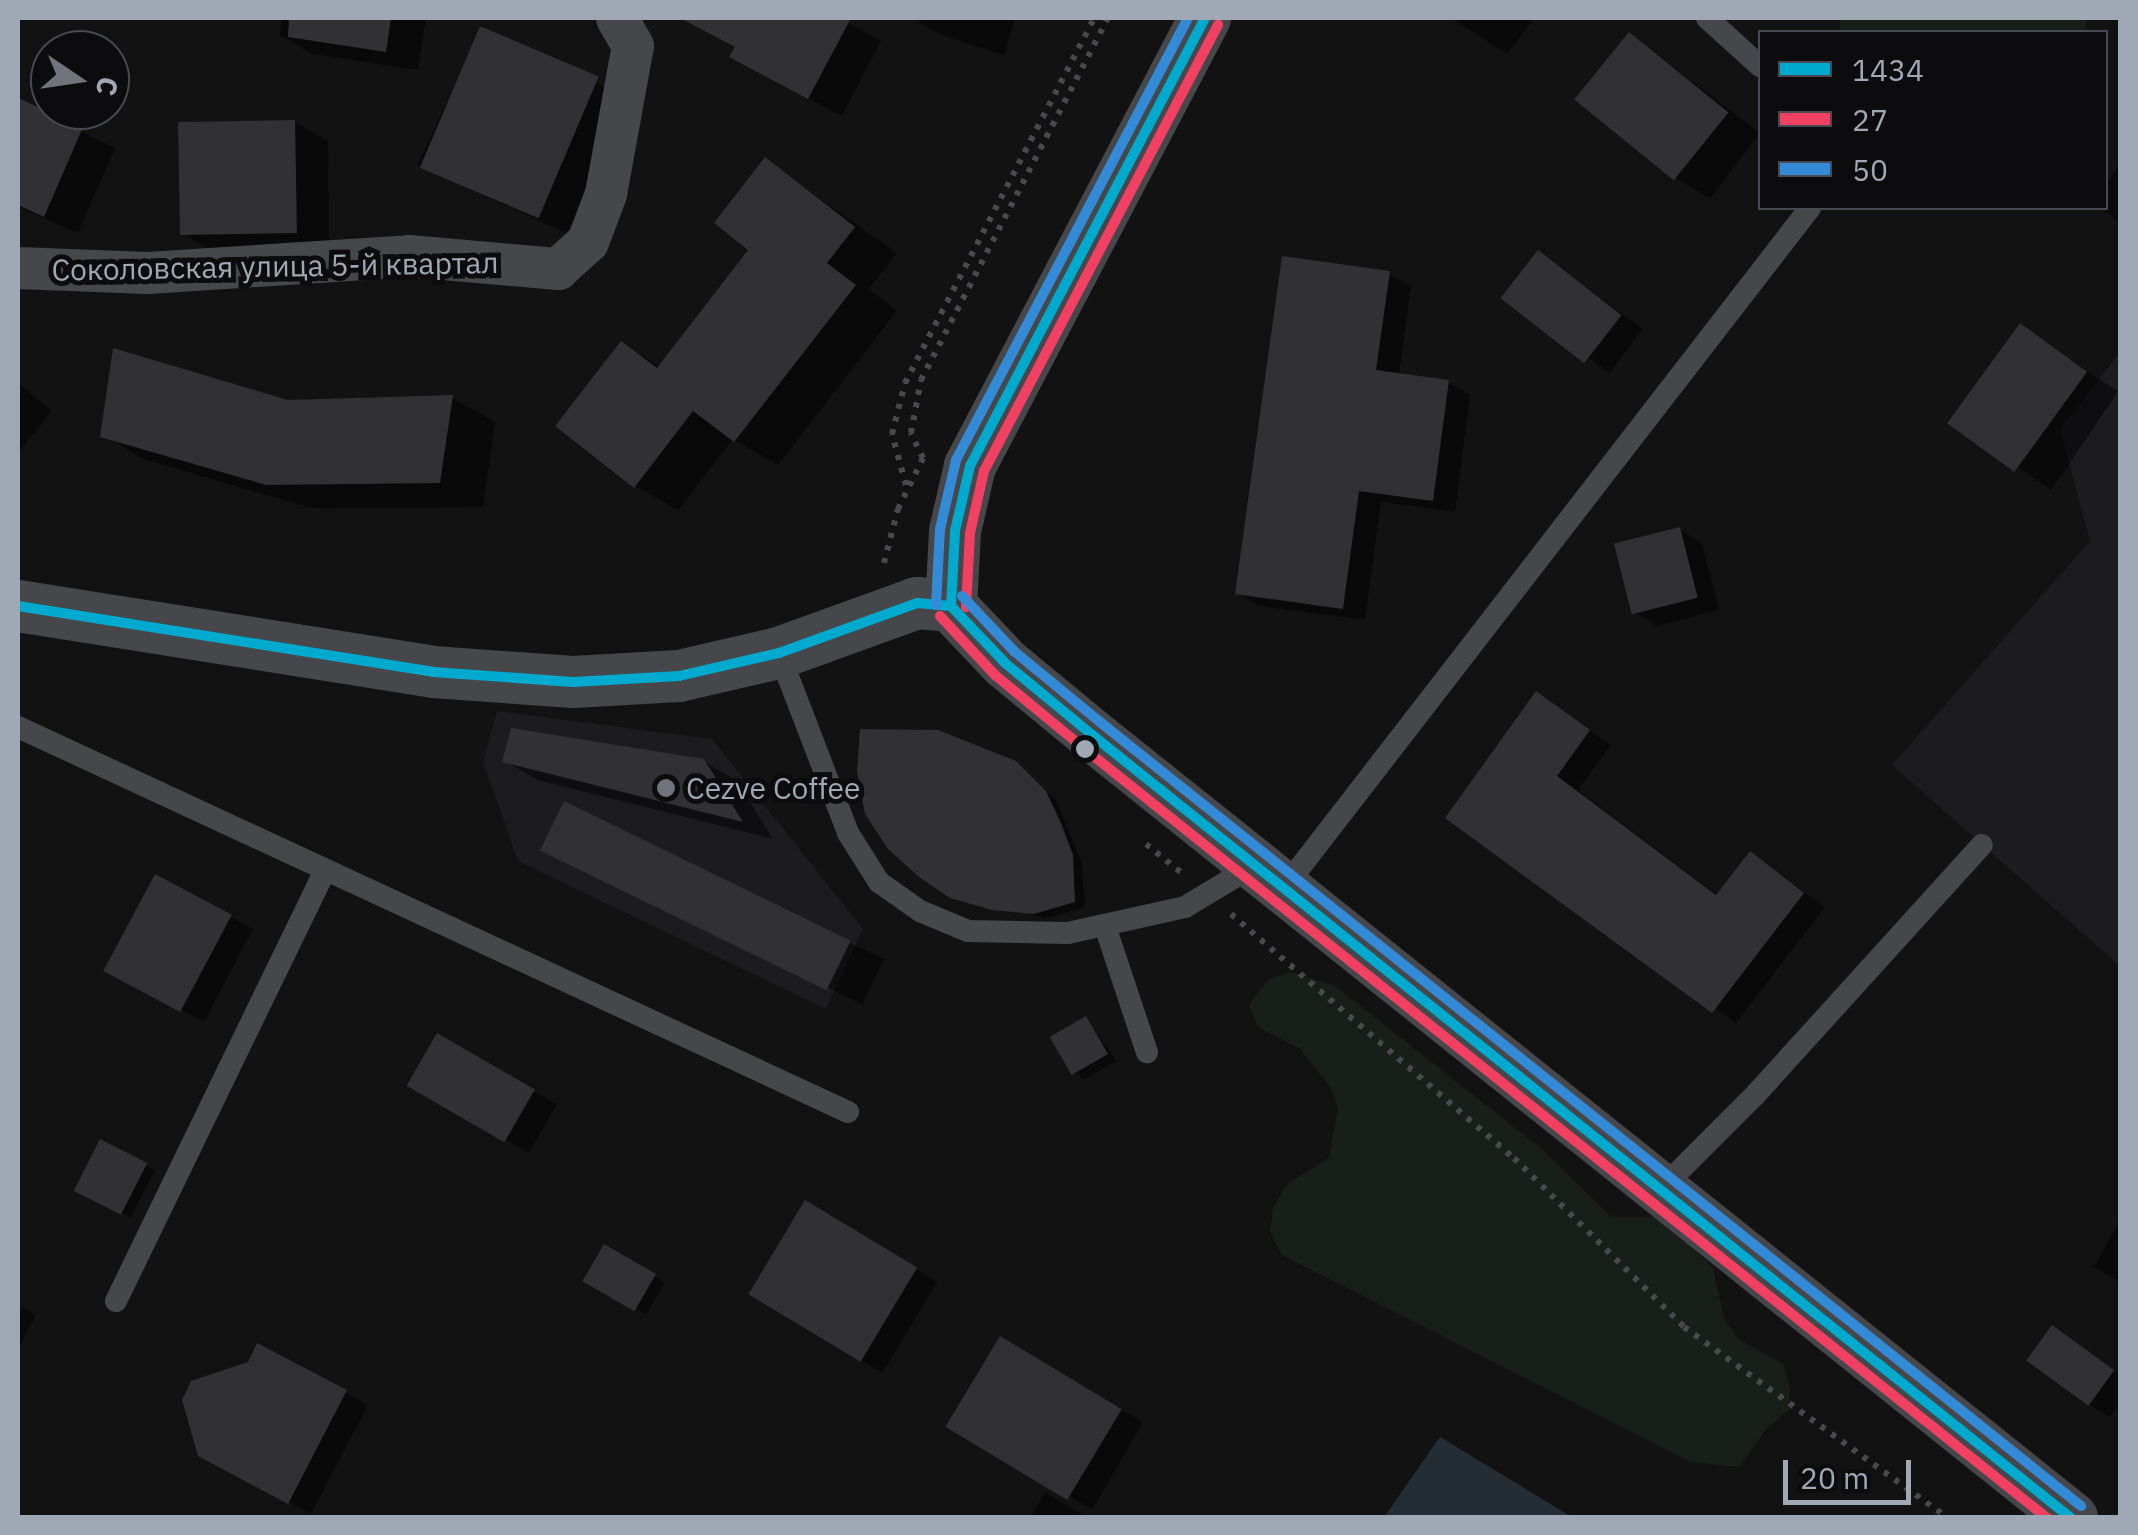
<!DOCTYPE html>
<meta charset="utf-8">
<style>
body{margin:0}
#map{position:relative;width:2138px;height:1535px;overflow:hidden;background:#121212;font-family:"IBM Plex Sans",sans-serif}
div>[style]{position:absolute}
.built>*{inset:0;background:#1c1c1e}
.green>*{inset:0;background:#181f19;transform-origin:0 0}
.water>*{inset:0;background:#252d34}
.shadow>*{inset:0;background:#0007;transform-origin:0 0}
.building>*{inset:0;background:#313133;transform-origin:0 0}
.path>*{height:6px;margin-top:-3px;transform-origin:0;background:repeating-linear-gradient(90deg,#47494d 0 5px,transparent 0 13px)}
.service>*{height:22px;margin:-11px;padding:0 11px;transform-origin:11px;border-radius:11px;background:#46474b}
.minor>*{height:42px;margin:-21px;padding:0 21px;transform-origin:21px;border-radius:21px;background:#46474b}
.tertiary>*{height:52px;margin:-26px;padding:0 26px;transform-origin:26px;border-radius:26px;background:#46474b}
.bus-1>*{height:10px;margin:-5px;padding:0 5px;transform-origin:5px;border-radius:5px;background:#00a9ce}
.bus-2>*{height:10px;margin:-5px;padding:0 5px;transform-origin:5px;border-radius:5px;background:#f24062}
.bus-3>*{height:10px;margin:-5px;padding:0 5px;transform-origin:5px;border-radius:5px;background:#338bd7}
.dots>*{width:28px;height:28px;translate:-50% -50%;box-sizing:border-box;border:5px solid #0c0c0e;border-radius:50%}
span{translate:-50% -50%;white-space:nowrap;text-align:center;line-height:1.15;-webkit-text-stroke:10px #0c0c0e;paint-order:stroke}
.street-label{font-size:30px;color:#a1a8b5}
.poi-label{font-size:30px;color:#a1a8b5}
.left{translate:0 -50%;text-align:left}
.frame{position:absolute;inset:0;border:20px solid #a1a8b5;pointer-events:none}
.legend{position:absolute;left:1758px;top:30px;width:350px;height:180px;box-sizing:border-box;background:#0c0c0e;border:2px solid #484a51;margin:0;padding:12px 18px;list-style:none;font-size:30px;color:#a1a8b5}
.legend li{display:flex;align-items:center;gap:20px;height:50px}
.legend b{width:50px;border:2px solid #484a51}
.north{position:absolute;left:30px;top:30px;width:100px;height:100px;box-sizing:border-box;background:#0c0c0e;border:2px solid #484a51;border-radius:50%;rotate:103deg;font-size:28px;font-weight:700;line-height:40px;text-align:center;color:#a1a8b5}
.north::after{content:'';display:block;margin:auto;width:35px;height:45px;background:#6f747c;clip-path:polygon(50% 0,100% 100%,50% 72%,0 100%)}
.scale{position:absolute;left:1783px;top:1460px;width:128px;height:45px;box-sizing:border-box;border:5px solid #a1a8b5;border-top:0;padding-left:12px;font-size:30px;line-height:35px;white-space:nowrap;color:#a1a8b5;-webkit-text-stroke:8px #0c0c0e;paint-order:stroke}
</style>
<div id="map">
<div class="built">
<i style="clip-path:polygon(2120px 352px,2120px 966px,1892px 765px,2090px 541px,2060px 429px)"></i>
<i style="clip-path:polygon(497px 711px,712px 739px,863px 929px,826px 1009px,518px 861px,483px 762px)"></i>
</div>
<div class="green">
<i style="left:1840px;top:18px;width:246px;height:23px"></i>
<i style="clip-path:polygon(1291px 972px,1335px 986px,1542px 1149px,1611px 1217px,1661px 1217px,1713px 1268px,1724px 1318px,1738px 1339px,1783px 1364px,1790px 1388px,1789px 1410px,1767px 1428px,1739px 1467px,1691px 1462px,1282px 1255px,1270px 1232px,1273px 1208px,1287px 1184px,1329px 1158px,1338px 1108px,1330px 1086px,1299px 1048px,1258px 1027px,1249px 1004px,1268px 980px)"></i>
</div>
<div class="water">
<i style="clip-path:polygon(1440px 1437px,1572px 1517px,1384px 1517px)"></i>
</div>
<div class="shadow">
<i style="clip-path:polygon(282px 18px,426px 18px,418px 70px,312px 54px,280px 35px)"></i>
<i style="clip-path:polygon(839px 18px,881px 41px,842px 116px,765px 75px,737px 47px,689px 20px)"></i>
<i style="clip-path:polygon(911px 18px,1015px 18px,1004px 55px,943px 36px)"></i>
<i style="clip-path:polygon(1451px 18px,1535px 18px,1507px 54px)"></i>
<i style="left:481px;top:29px;width:164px;height:149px;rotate:25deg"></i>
<i style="clip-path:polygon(1630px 35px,1760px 133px,1710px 198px,1677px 179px)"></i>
<i style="clip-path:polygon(18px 101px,115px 148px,78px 233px,18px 207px)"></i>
<i style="clip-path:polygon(295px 122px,328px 141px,329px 251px,214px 252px,181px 233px)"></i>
<i style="clip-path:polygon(765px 160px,897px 253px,869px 289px,897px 311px,778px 465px,733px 439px,678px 510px,636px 486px,622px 344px,661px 367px,752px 250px)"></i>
<i style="clip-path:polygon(2120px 165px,2120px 224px,2101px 208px,2106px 184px)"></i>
<i style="left:1538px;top:253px;width:129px;height:55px;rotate:36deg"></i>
<i style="clip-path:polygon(1389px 274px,1411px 286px,1399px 375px,1448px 382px,1470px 395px,1455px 512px,1381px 502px,1365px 620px,1259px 606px,1237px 593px)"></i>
<i style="left:2021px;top:326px;width:117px;height:119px;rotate:34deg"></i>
<i style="clip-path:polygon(18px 383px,52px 411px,18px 453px)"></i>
<i style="clip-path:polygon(452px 398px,495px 422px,483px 507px,311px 508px,146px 460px,103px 435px,287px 402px)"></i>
<i style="clip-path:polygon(1680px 530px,1702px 543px,1719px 610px,1657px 626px,1635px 613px)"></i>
<i style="clip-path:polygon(1537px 694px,1611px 745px,1578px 790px,1719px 896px,1750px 854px,1825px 907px,1736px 1023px,1448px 817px)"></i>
<i style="clip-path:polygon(938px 732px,1014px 763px,1056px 800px,1082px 863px,1085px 907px,1046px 918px,951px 895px)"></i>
<i style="clip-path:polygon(505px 761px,703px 761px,737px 781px,773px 839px,538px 780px)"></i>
<i style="left:565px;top:804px;width:355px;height:50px;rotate:26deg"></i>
<i style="clip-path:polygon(156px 877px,253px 929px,204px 1022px,128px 982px)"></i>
<i style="clip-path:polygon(1086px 1019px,1117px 1061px,1085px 1079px,1075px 1073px)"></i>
<i style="left:438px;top:1036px;width:137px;height:56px;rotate:30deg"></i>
<i style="left:101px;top:1142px;width:61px;height:53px;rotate:28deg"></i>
<i style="left:806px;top:1203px;width:153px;height:106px;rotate:31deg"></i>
<i style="clip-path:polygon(2120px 1220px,2120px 1282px,2094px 1267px)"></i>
<i style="left:605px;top:1248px;width:69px;height:37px;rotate:30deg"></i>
<i style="clip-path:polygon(18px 1304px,36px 1315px,18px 1349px)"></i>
<i style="clip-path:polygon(2053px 1329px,2120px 1374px,2120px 1403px,2110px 1417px,2088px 1404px)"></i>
<i style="left:1001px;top:1340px;width:164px;height:101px;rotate:30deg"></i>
<i style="clip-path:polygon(258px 1346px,368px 1405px,311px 1514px,223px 1468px)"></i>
<i style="clip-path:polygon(1045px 1492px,1055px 1498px,1088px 1518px,1030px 1518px)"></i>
</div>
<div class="building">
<i style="clip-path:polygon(289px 18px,391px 18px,386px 52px,288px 37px)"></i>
<i style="clip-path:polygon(680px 18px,851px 18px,808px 99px,729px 57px,735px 47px)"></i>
<i style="left:480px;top:26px;width:129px;height:154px;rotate:23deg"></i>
<i style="left:1629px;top:32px;width:128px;height:87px;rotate:39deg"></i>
<i style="clip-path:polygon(18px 98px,83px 127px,44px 217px,18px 205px)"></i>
<i style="left:295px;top:120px;width:113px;height:117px;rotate:89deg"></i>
<i style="clip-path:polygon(765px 157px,855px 227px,827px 263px,856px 285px,734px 442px,693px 411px,634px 488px,555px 426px,621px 341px,657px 368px,748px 250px,714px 223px)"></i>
<i style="left:1538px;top:250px;width:106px;height:61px;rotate:38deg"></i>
<i style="clip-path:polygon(1282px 256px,1390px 271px,1376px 370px,1449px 380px,1433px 501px,1359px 491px,1343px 609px,1235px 594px)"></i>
<i style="left:2020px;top:323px;width:83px;height:124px;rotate:36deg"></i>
<i style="clip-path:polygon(113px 348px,288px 400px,453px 395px,440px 483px,266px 485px,100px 437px)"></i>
<i style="left:1680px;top:527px;width:73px;height:68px;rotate:76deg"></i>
<i style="clip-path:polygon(1536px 691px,1590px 730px,1557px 776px,1716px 895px,1750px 851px,1804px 893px,1712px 1013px,1445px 818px)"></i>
<i style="clip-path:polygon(511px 728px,704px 759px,743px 822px,502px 762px)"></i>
<i style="clip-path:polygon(860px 729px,938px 730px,1016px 761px,1046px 791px,1061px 823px,1073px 855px,1075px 902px,1034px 914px,992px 910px,950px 898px,919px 877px,888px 849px,865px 814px,857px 772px)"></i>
<i style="left:564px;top:801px;width:319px;height:55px;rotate:26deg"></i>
<i style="left:155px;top:874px;width:87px;height:110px;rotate:28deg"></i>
<i style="left:1086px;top:1016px;width:44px;height:42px;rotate:60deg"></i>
<i style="left:437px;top:1033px;width:113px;height:61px;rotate:30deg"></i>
<i style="left:100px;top:1139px;width:53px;height:58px;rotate:27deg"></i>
<i style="left:805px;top:1200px;width:131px;height:110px;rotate:31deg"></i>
<i style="left:604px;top:1244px;width:60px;height:43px;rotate:30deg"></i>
<i style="left:2052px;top:1325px;width:77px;height:44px;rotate:36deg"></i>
<i style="left:1000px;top:1336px;width:142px;height:106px;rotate:31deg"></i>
<i style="clip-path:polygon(257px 1343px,347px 1390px,288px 1504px,198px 1456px,182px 1400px,191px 1381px,248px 1362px)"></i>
</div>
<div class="path">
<i style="left:906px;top:485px;width:53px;rotate:-105.4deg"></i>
<i style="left:892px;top:434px;width:53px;rotate:-75.7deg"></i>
<i style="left:905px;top:383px;width:411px;rotate:-62.6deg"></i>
<i style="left:884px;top:563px;width:56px;rotate:-75.5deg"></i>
<i style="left:898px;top:509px;width:57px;rotate:-63.9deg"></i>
<i style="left:923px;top:458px;width:28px;rotate:-116deg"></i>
<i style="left:911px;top:433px;width:54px;rotate:-79.3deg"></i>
<i style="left:921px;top:380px;width:407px;rotate:-62.7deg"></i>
<i style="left:1146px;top:844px;width:48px;rotate:39deg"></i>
<i style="left:1231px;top:914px;width:374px;rotate:40.8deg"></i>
<i style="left:1514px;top:1158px;width:240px;rotate:44.8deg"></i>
<i style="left:1684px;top:1327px;width:326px;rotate:35.9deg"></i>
</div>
<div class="service">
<i style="left:1707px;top:18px;width:72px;rotate:42.2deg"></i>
<i style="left:779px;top:653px;width:193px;rotate:69deg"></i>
<i style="left:848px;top:833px;width:58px;rotate:57.7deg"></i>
<i style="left:879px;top:882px;width:50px;rotate:35.3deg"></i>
<i style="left:920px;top:911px;width:52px;rotate:22.6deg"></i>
<i style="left:968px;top:931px;width:100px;rotate:1.1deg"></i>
<i style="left:1068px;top:933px;width:120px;rotate:-12.5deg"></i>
<i style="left:1185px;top:907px;width:82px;rotate:-31deg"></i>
<i style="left:18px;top:727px;width:915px;rotate:24.88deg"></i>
<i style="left:1284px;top:888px;width:860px;rotate:-52.28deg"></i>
<i style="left:1105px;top:926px;width:133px;rotate:71.6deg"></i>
<i style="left:1662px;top:1188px;width:133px;rotate:-45deg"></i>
<i style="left:1756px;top:1094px;width:336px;rotate:-47.8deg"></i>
<i style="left:116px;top:1301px;width:479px;rotate:-64.1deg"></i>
</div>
<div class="minor">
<i style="left:18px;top:268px;width:130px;rotate:2.2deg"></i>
<i style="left:148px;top:273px;width:262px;rotate:-3.7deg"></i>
<i style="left:409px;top:256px;width:150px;rotate:5deg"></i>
<i style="left:558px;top:269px;width:40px;rotate:-42deg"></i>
<i style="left:588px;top:242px;width:51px;rotate:-69.4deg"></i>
<i style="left:606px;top:194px;width:150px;rotate:-79.7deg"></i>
<i style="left:633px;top:46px;width:32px;rotate:-120deg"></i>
</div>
<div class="tertiary">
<i style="left:18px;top:606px;width:420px;rotate:9deg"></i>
<i style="left:433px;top:672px;width:140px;rotate:4.1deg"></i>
<i style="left:573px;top:682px;width:106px;rotate:-3.2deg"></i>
<i style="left:679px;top:676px;width:103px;rotate:-13deg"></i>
<i style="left:779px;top:653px;width:147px;rotate:-19.9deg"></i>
<i style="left:917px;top:603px;width:34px;rotate:5deg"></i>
<i style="left:951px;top:606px;width:79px;rotate:46.5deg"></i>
<i style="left:1005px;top:663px;width:112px;rotate:39.5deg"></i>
<i style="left:1091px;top:734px;width:1256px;rotate:38.63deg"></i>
<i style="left:951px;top:606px;width:75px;rotate:-86.9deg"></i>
<i style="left:955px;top:531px;width:67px;rotate:-77deg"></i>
<i style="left:970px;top:466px;width:506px;rotate:-62.32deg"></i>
</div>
<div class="bus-1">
<i style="left:18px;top:606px;width:420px;rotate:9deg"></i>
<i style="left:433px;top:672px;width:140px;rotate:4.1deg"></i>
<i style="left:573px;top:682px;width:106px;rotate:-3.2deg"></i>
<i style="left:679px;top:676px;width:103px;rotate:-13deg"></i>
<i style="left:779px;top:653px;width:147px;rotate:-19.9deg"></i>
<i style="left:917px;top:603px;width:34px;rotate:5deg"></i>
<i style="left:951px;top:606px;width:79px;rotate:46.5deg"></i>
<i style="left:1005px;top:663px;width:112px;rotate:39.5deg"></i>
<i style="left:1091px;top:734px;width:1255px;rotate:38.66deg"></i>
<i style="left:951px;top:606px;width:75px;rotate:-86.9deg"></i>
<i style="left:955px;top:531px;width:67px;rotate:-77deg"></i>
<i style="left:970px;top:466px;width:506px;rotate:-62.32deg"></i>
</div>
<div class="bus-2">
<i style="left:966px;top:607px;width:74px;rotate:-86.9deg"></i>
<i style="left:970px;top:533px;width:64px;rotate:-77.3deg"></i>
<i style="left:984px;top:471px;width:504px;rotate:-62.32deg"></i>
<i style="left:940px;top:616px;width:81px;rotate:47deg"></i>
<i style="left:995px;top:675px;width:112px;rotate:39.5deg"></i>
<i style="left:1081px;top:746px;width:1237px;rotate:38.63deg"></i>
</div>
<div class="bus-3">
<i style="left:962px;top:596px;width:77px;rotate:46.6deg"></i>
<i style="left:1015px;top:652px;width:110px;rotate:39.5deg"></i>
<i style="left:1100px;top:722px;width:1256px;rotate:38.63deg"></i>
<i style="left:936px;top:605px;width:76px;rotate:-87deg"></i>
<i style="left:940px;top:529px;width:71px;rotate:-76.9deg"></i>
<i style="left:956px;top:460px;width:499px;rotate:-62.3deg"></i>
</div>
<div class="dots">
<i style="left:1085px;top:749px;background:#a1a8b5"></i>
<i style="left:666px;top:788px;background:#6f747c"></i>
</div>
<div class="street-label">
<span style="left:275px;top:266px;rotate:-1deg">Соколовская улица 5-й квартал</span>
</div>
<div class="poi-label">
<span class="left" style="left:686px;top:788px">Cezve Coffee</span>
</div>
<div class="frame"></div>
<ul class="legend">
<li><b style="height:12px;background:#00a9ce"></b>1434</li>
<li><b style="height:12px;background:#f24062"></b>27</li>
<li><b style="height:12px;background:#338bd7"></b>50</li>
</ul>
<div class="north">С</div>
<div class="scale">20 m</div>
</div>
